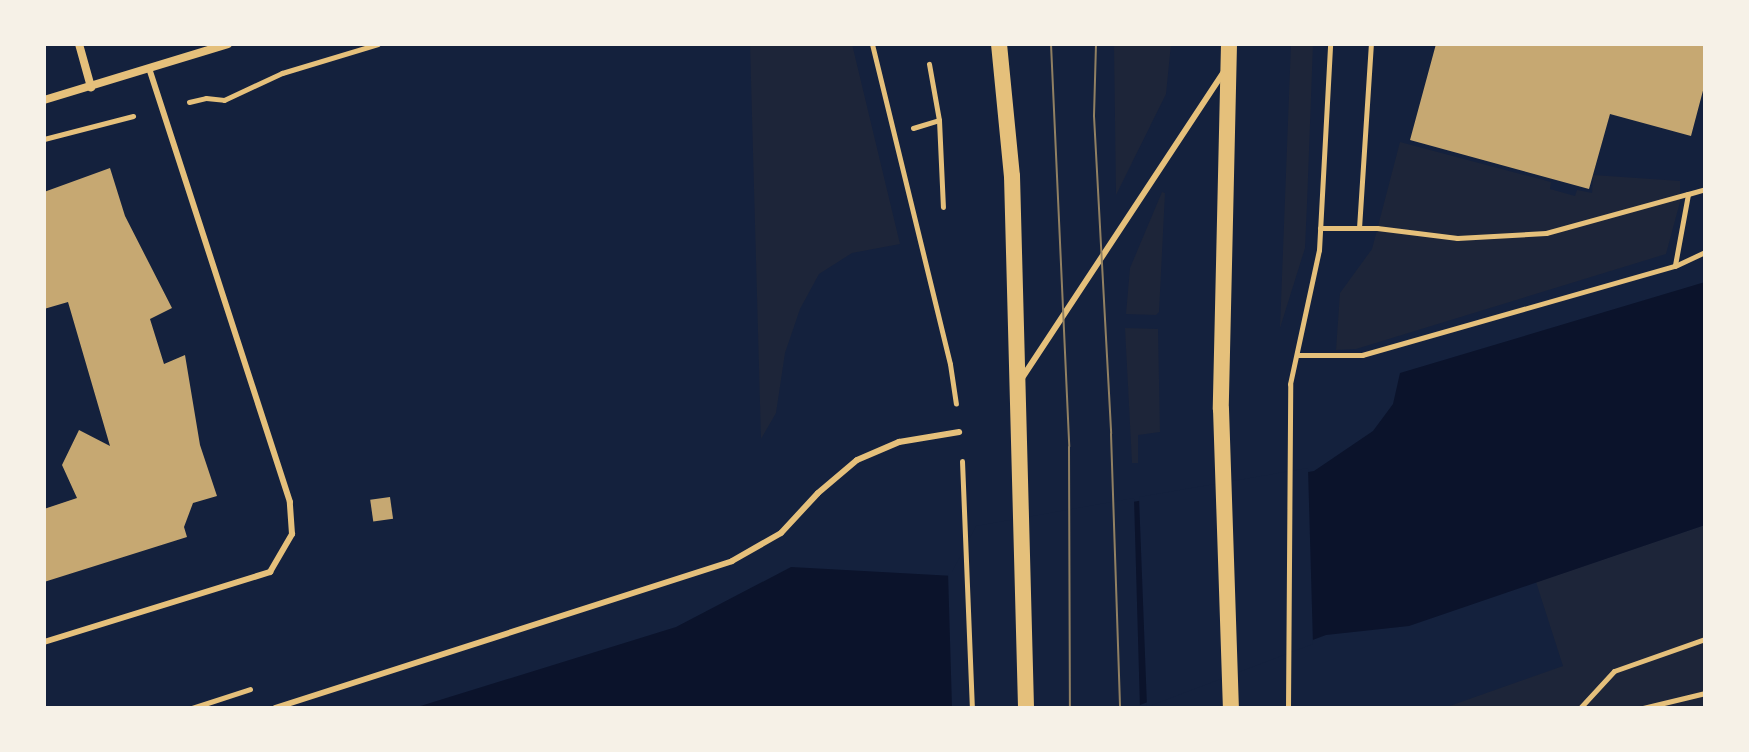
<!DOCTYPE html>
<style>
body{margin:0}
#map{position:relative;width:1749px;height:752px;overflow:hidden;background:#14213d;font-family:"Source Sans 3",sans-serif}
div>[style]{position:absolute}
.green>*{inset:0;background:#1d2539}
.water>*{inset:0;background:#0b132b}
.pier>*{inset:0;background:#14213d}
.building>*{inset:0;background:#c6a872;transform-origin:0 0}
.path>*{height:5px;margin:-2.5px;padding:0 2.5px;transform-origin:2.5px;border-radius:2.5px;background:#e5c07b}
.service>*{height:6px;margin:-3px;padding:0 3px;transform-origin:3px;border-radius:3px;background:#e5c07b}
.minor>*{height:8px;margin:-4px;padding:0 4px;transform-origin:4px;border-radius:4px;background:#e5c07b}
.secondary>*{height:16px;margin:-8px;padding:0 8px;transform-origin:8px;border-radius:8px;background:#e5c07b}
.tram>*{height:2px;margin:-1px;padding:0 1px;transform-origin:1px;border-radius:1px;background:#918062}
span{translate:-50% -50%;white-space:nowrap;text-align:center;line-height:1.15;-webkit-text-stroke:6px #f6f1e7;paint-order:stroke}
.frame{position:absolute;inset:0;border:46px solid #f6f1e7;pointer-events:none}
</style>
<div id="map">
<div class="green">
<i style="clip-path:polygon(750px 44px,852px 44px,900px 244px,852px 253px,819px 274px,800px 309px,785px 353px,776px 413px,761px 439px)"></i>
<i style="clip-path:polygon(1114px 44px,1171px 44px,1166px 94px,1116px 195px)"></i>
<i style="clip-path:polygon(1291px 44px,1313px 44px,1307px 204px,1305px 248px,1280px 328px)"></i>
<i style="clip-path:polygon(1400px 142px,1551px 182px,1550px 189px,1575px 196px,1577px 190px,1592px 193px,1593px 175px,1680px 181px,1680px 202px,1666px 254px,1356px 349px,1336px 350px,1340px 293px,1372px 249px)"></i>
<i style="clip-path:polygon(1162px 192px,1165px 193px,1159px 312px,1156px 315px,1126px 314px,1130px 268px)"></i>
<i style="clip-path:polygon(1125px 328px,1158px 329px,1160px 432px,1138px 435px,1138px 463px,1132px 463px)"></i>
<i style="clip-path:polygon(1705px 525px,1705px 708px,1444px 708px,1563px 666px,1536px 582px)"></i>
</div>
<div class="water">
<i style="clip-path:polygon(1705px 282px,1705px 525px,1409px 626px,1326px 635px,1132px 708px,414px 708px,676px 627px,791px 567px,954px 576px,980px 528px,1314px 471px,1373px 431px,1393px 404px,1400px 373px)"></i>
</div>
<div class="pier">
<i style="clip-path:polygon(1308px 468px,1313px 644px,1147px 707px,1139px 497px)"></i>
<i style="clip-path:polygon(1134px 498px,1140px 708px,952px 708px,948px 572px,952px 572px,976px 526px)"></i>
</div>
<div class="building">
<i style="clip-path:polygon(1436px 44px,1705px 44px,1705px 83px,1691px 136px,1610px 114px,1589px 189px,1410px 140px)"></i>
<i style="clip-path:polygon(110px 168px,125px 216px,172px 308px,150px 319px,164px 364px,185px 355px,200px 445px,217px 496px,193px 503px,184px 527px,187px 537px,44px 582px,44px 509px,77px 498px,62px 465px,79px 430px,110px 446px,68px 302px,44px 309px,44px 192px)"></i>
<i style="left:390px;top:497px;width:22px;height:20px;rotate:82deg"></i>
</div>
<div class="path">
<i style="left:872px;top:44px;width:329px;rotate:76.3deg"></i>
<i style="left:950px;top:364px;width:40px;rotate:81.5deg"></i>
<i style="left:189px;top:102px;width:17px;rotate:-13deg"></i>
<i style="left:206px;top:98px;width:18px;rotate:6deg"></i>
<i style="left:224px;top:100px;width:64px;rotate:-25deg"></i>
<i style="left:282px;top:73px;width:100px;rotate:-16.8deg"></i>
<i style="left:939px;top:120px;width:87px;rotate:87.4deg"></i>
<i style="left:913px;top:128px;width:27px;rotate:-17deg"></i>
<i style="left:939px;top:120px;width:57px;rotate:-100.1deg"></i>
<i style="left:44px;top:139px;width:92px;rotate:-14.5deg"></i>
<i style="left:1320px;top:228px;width:57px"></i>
<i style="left:1377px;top:228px;width:81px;rotate:7.1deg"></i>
<i style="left:1457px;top:238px;width:89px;rotate:-3.2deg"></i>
<i style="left:1546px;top:233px;width:147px;rotate:-15.4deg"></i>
<i style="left:1359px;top:228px;width:184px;rotate:-86.3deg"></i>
<i style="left:1675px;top:265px;width:72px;rotate:-79.6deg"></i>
<i style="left:1688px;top:194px;width:18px;rotate:-16deg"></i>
<i style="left:1298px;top:355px;width:64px"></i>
<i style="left:1362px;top:355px;width:325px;rotate:-15.9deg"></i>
<i style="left:1675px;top:266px;width:33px;rotate:-25deg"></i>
<i style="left:962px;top:461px;width:247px;rotate:87.7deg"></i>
<i style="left:192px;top:708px;width:61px;rotate:-18.1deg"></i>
<i style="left:1288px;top:708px;width:324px;rotate:-89.6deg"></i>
<i style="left:1290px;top:384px;width:137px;rotate:-77.8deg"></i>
<i style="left:1319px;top:250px;width:206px;rotate:-86.9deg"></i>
<i style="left:1580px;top:708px;width:50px;rotate:-47.4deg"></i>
<i style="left:1614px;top:671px;width:96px;rotate:-19.4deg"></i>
<i style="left:1643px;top:708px;width:64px;rotate:-13.6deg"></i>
</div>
<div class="service">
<i style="left:1022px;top:378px;width:369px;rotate:-56.6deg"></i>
<i style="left:44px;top:642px;width:237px;rotate:-17.2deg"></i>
<i style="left:270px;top:572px;width:44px;rotate:-59.9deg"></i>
<i style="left:292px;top:534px;width:32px;rotate:-94deg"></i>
<i style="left:290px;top:502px;width:456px;rotate:-108deg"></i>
<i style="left:275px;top:708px;width:480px;rotate:-17.8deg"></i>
<i style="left:732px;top:561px;width:56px;rotate:-29.7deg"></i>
<i style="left:781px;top:533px;width:54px;rotate:-47.2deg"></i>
<i style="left:818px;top:493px;width:51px;rotate:-40.2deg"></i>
<i style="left:857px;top:460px;width:46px;rotate:-23.2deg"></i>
<i style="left:899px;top:442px;width:61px;rotate:-9.5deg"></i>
</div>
<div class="minor">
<i style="left:79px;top:44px;width:45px;rotate:74.4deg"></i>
<i style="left:44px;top:100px;width:192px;rotate:-16.9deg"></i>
</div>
<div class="secondary">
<i style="left:999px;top:44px;width:133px;rotate:84.4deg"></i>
<i style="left:1012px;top:176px;width:532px;rotate:88.49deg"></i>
<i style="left:1229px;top:44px;width:365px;rotate:91.3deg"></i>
<i style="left:1221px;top:409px;width:299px;rotate:88.1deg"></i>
</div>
<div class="tram">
<i style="left:1051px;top:44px;width:403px;rotate:87.4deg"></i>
<i style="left:1069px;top:447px;width:261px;rotate:89.8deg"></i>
<i style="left:1096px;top:44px;width:72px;rotate:91.6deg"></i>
<i style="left:1094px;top:116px;width:318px;rotate:86.9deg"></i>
<i style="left:1111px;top:434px;width:274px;rotate:88.1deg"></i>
</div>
<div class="frame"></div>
</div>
